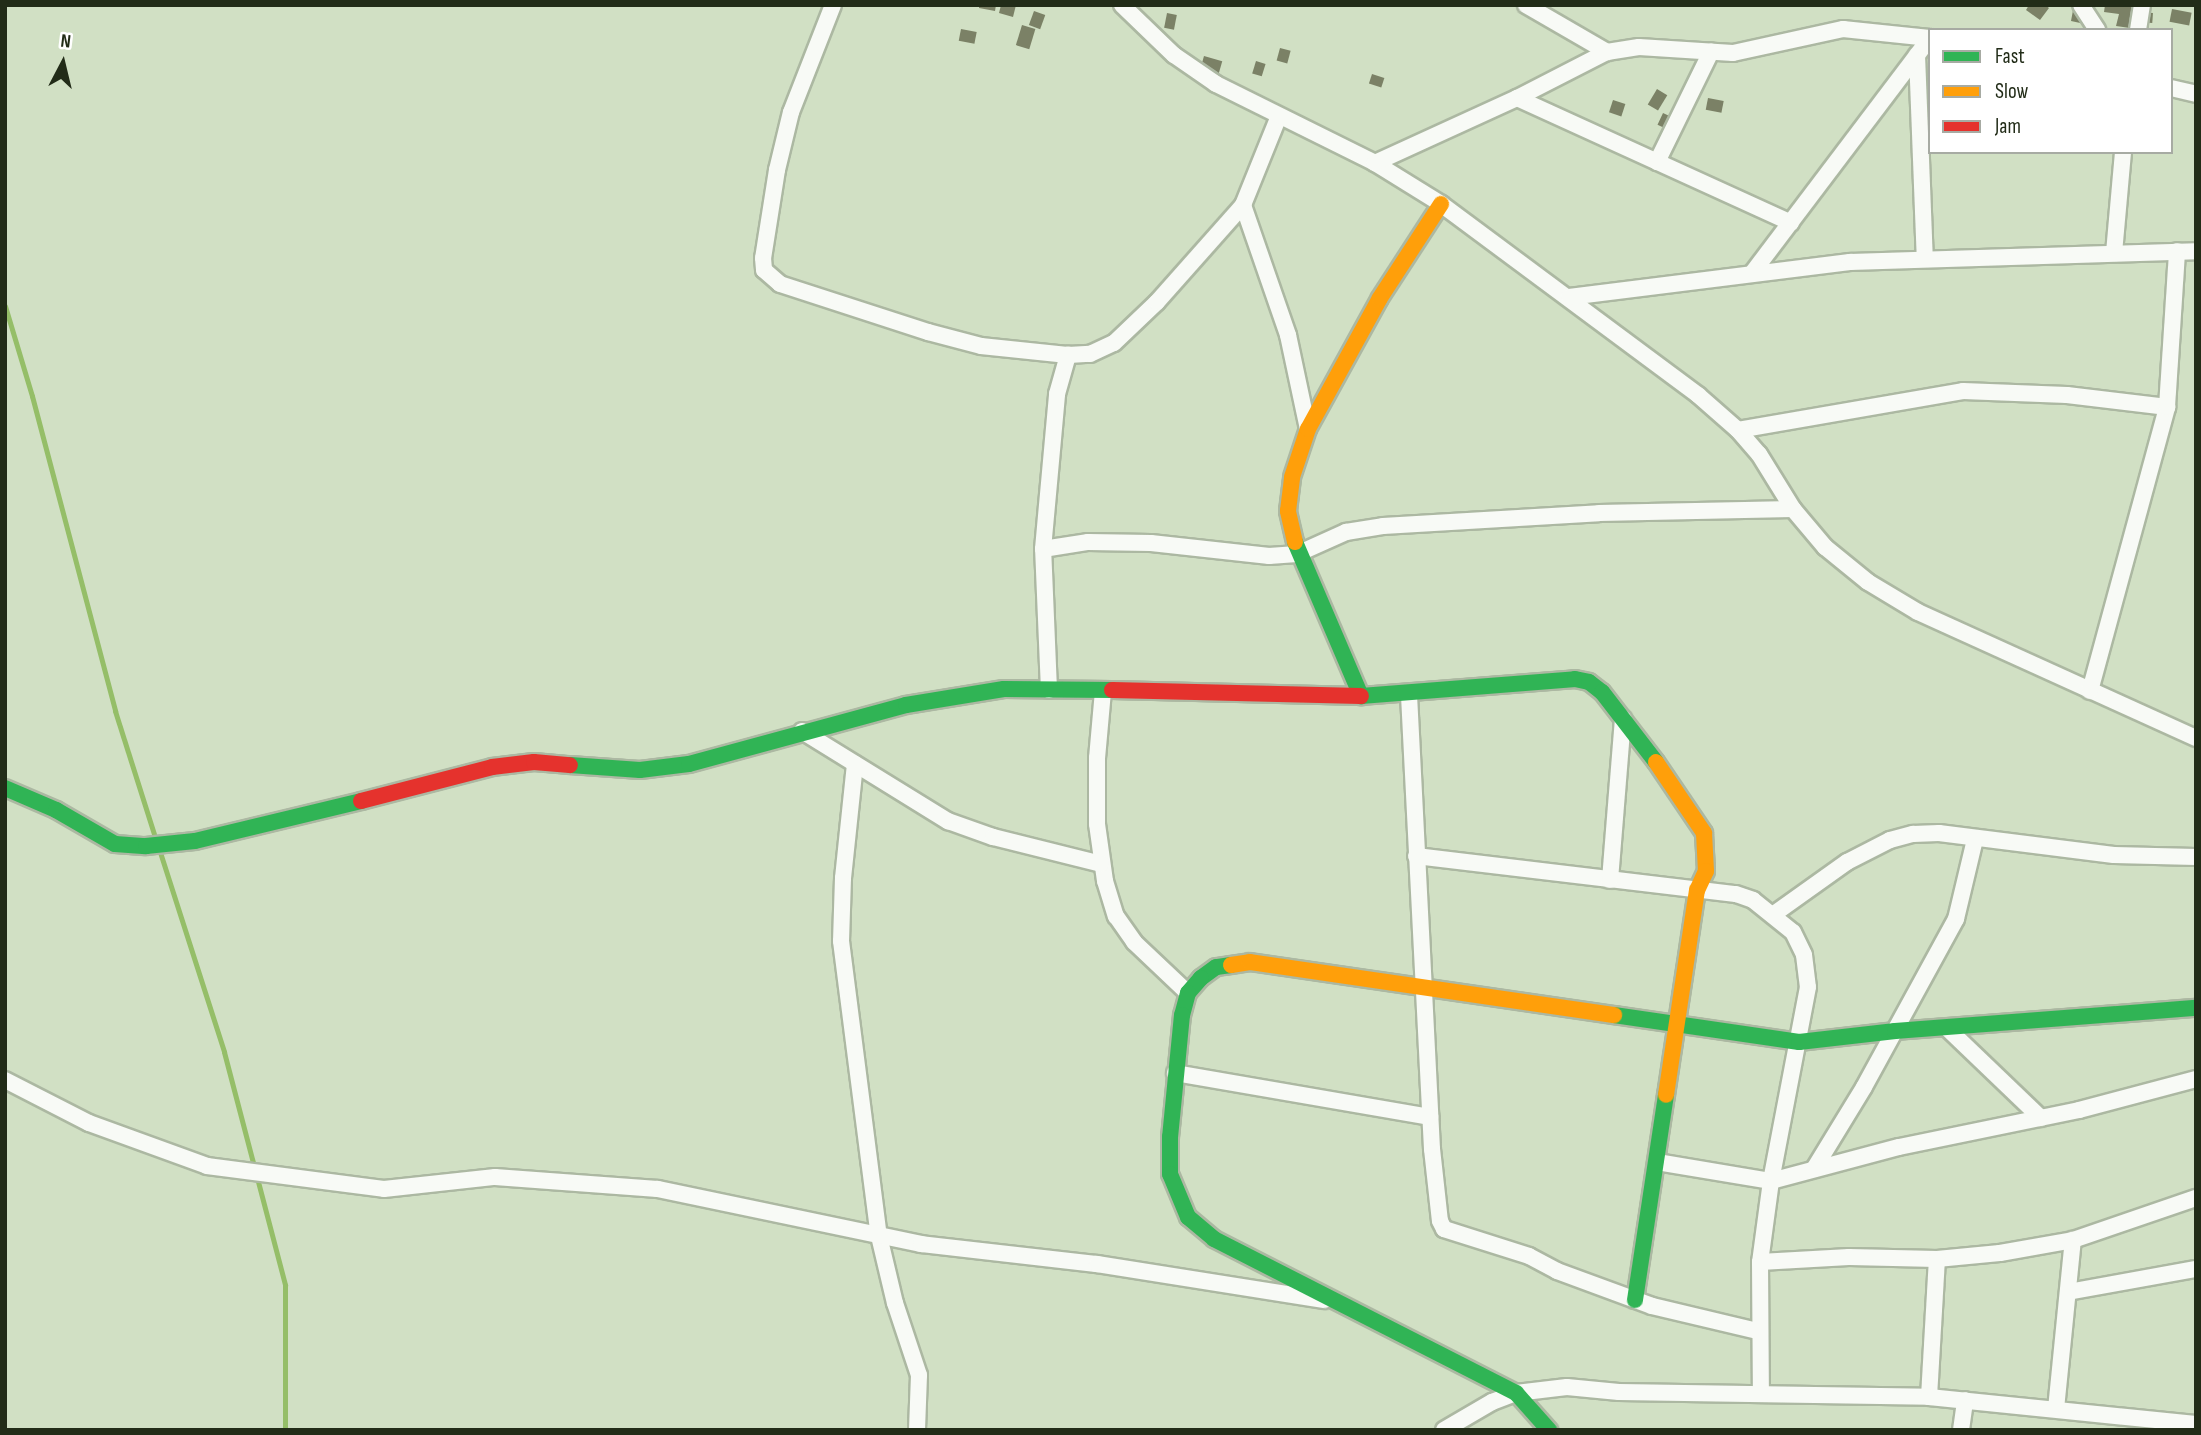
<!DOCTYPE html>
<style>
body{margin:0}
#map{position:relative;width:2201px;height:1435px;overflow:hidden;background:#d1e0c4;font-family:"Sofia Sans Condensed",sans-serif}
div>[style]{position:absolute}
.stream>*{height:5px;margin:-2.5px;padding:0 2.5px;transform-origin:2.5px;border-radius:2.5px;background:#95be68}
.building>*{inset:0;background:#7b8166;transform-origin:0 0}
.roads{filter:drop-shadow(2px 0 #acb8a2) drop-shadow(-2px 0 #acb8a2) drop-shadow(0 2px #acb8a2) drop-shadow(0 -2px #acb8a2)}
.street>*{height:16px;margin:-8px;padding:0 8px;transform-origin:8px;border-radius:8px;background:#f8faf6}
.fast>*{height:16px;margin:-8px;padding:0 8px;transform-origin:8px;border-radius:8px;background:#30b455}
.slow>*{height:16px;margin:-8px;padding:0 8px;transform-origin:8px;border-radius:8px;background:#ff9f0a}
.jam>*{height:16px;margin:-8px;padding:0 8px;transform-origin:8px;border-radius:8px;background:#e5322d}
span{translate:-50% -50%;white-space:nowrap;text-align:center;line-height:1.15;-webkit-text-stroke:7px #fff;paint-order:stroke}
.frame{position:absolute;inset:0;border:7px solid #222c18;pointer-events:none}
.legend{position:absolute;left:1928px;top:28px;width:245px;height:126px;box-sizing:border-box;background:#fff;border:2px solid #a7aba3;margin:0;padding:9px 12px;list-style:none;font-size:21px;color:#222c18}
.legend li{display:flex;align-items:center;gap:14px;height:35px}
.legend b{width:35px;border:2px solid #a7aba3}
.north{position:absolute;left:28px;top:28px;width:70px;height:70px;-webkit-text-stroke:5px #fff;paint-order:stroke;rotate:7deg;font-size:19px;font-weight:700;line-height:28px;text-align:center;color:#222c18}
.north::after{content:'';display:block;margin:auto;width:24px;height:32px;background:#222c18;clip-path:polygon(50% 0,100% 100%,50% 72%,0 100%)}
</style>
<div id="map">
<div class="stream">
<i style="left:5px;top:306px;width:94px;rotate:73.3deg"></i>
<i style="left:32px;top:396px;width:326px;rotate:75.2deg"></i>
<i style="left:115px;top:711px;width:135px;rotate:72.4deg"></i>
<i style="left:159px;top:849px;width:213px;rotate:72.2deg"></i>
<i style="left:224px;top:1052px;width:241px;rotate:75.3deg"></i>
<i style="left:285px;top:1285px;width:145px;rotate:90deg"></i>
</div>
<div class="building">
<i style="clip-path:polygon(979px 5px,996px 5px,995px 11px,979px 8px)"></i>
<i style="clip-path:polygon(1001px 5px,1016px 5px,1013px 17px,999px 13px)"></i>
<i style="clip-path:polygon(2029px 5px,2045px 5px,2049px 8px,2040px 20px,2026px 10px)"></i>
<i style="clip-path:polygon(2074px 5px,2085px 24px,2071px 21px)"></i>
<i style="clip-path:polygon(2105px 5px,2133px 5px,2130px 28px,2116px 26px,2119px 14px,2104px 12px)"></i>
<i style="left:2172px;top:9px;width:20px;height:13px;rotate:11deg"></i>
<i style="left:1034px;top:11px;width:12px;height:15px;rotate:20deg"></i>
<i style="left:2139px;top:12px;width:14px;height:10px;rotate:4deg"></i>
<i style="left:1167px;top:13px;width:10px;height:15px;rotate:11deg"></i>
<i style="left:1022px;top:25px;width:14px;height:21px;rotate:17deg"></i>
<i style="left:961px;top:29px;width:16px;height:12px;rotate:11deg"></i>
<i style="left:1280px;top:48px;width:11px;height:13px;rotate:15deg"></i>
<i style="left:1204px;top:56px;width:19px;height:17px;rotate:16deg"></i>
<i style="left:1256px;top:61px;width:10px;height:13px;rotate:17deg"></i>
<i style="left:1372px;top:74px;width:13px;height:10px;rotate:18deg"></i>
<i style="left:1657px;top:89px;width:12px;height:18px;rotate:31deg"></i>
<i style="left:1708px;top:98px;width:16px;height:12px;rotate:11deg"></i>
<i style="left:1613px;top:100px;width:13px;height:13px;rotate:18deg"></i>
<i style="left:1663px;top:113px;width:17px;height:13px;rotate:25deg"></i>
</div>
<div class="roads">
<div class="street">
<i style="left:833px;top:5px;width:115px;rotate:111.4deg"></i>
<i style="left:791px;top:112px;width:60px;rotate:103.6deg"></i>
<i style="left:777px;top:170px;width:89px;rotate:99deg"></i>
<i style="left:763px;top:258px;width:12px;rotate:85deg"></i>
<i style="left:764px;top:270px;width:21px;rotate:41deg"></i>
<i style="left:780px;top:284px;width:156px;rotate:18deg"></i>
<i style="left:928px;top:332px;width:55px;rotate:14.8deg"></i>
<i style="left:981px;top:346px;width:87px;rotate:5.9deg"></i>
<i style="left:1068px;top:355px;width:22px;rotate:-3deg"></i>
<i style="left:1090px;top:354px;width:26px;rotate:-25deg"></i>
<i style="left:1114px;top:343px;width:59px;rotate:-43.6deg"></i>
<i style="left:1157px;top:302px;width:130px;rotate:-48.4deg"></i>
<i style="left:1243px;top:205px;width:96px;rotate:-68deg"></i>
<i style="left:1122px;top:5px;width:72px;rotate:43.9deg"></i>
<i style="left:1174px;top:55px;width:51px;rotate:34.6deg"></i>
<i style="left:1216px;top:84px;width:178px;rotate:26.4deg"></i>
<i style="left:1375px;top:163px;width:78px;rotate:31.8deg"></i>
<i style="left:1441px;top:204px;width:320px;rotate:36.6deg"></i>
<i style="left:1698px;top:395px;width:53px;rotate:41.2deg"></i>
<i style="left:1738px;top:430px;width:32px;rotate:49deg"></i>
<i style="left:1759px;top:454px;width:65px;rotate:58.3deg"></i>
<i style="left:1793px;top:509px;width:50px;rotate:49.9deg"></i>
<i style="left:1825px;top:547px;width:55px;rotate:39.1deg"></i>
<i style="left:1868px;top:582px;width:58px;rotate:31deg"></i>
<i style="left:1918px;top:612px;width:305px;rotate:24.4deg"></i>
<i style="left:1526px;top:5px;width:94px;rotate:30.1deg"></i>
<i style="left:2081px;top:5px;width:30px;rotate:57deg"></i>
<i style="left:2138px;top:30px;width:25px;rotate:-81deg"></i>
<i style="left:1917px;top:55px;width:204px;rotate:87.8deg"></i>
<i style="left:2171px;top:88px;width:26px;rotate:13deg"></i>
<i style="left:1517px;top:98px;width:301px;rotate:24.5deg"></i>
<i style="left:1657px;top:162px;width:123px;rotate:-63.9deg"></i>
<i style="left:1375px;top:163px;width:156px;rotate:-24.6deg"></i>
<i style="left:1517px;top:98px;width:101px;rotate:-27.1deg"></i>
<i style="left:1607px;top:52px;width:32px;rotate:-9deg"></i>
<i style="left:1639px;top:47px;width:94px;rotate:3.7deg"></i>
<i style="left:1733px;top:53px;width:113px;rotate:-12.3deg"></i>
<i style="left:1843px;top:29px;width:87px;rotate:5.9deg"></i>
<i style="left:1243px;top:205px;width:138px;rotate:70.9deg"></i>
<i style="left:1288px;top:335px;width:96px;rotate:78deg"></i>
<i style="left:2114px;top:253px;width:101px;rotate:-84.9deg"></i>
<i style="left:1753px;top:272px;width:293px;rotate:-52.9deg"></i>
<i style="left:1569px;top:297px;width:283px;rotate:-7.1deg"></i>
<i style="left:1850px;top:262px;width:346px;rotate:-1.8deg"></i>
<i style="left:1738px;top:430px;width:228px;rotate:-9.8deg"></i>
<i style="left:1963px;top:391px;width:104px;rotate:2.2deg"></i>
<i style="left:2067px;top:395px;width:101px;rotate:6.8deg"></i>
<i style="left:1043px;top:549px;width:46px;rotate:-8.8deg"></i>
<i style="left:1088px;top:542px;width:63px;rotate:0.9deg"></i>
<i style="left:1151px;top:543px;width:119px;rotate:6.3deg"></i>
<i style="left:1269px;top:556px;width:28px;rotate:-4deg"></i>
<i style="left:1297px;top:554px;width:54px;rotate:-24.2deg"></i>
<i style="left:1346px;top:532px;width:37px;rotate:-9deg"></i>
<i style="left:1383px;top:526px;width:216px;rotate:-3.4deg"></i>
<i style="left:1599px;top:513px;width:194px;rotate:-1.2deg"></i>
<i style="left:1049px;top:690px;width:141px;rotate:-92.4deg"></i>
<i style="left:1043px;top:549px;width:156px;rotate:-84.8deg"></i>
<i style="left:1057px;top:394px;width:41px;rotate:-74.2deg"></i>
<i style="left:1103px;top:691px;width:67px;rotate:95.1deg"></i>
<i style="left:1097px;top:758px;width:66px;rotate:90deg"></i>
<i style="left:1097px;top:824px;width:58px;rotate:82deg"></i>
<i style="left:1105px;top:881px;width:37px;rotate:73deg"></i>
<i style="left:1116px;top:916px;width:32px;rotate:55deg"></i>
<i style="left:1134px;top:942px;width:74px;rotate:43.4deg"></i>
<i style="left:2090px;top:691px;width:294px;rotate:-74.8deg"></i>
<i style="left:2167px;top:407px;width:156px;rotate:-86.3deg"></i>
<i style="left:1409px;top:695px;width:455px;rotate:87.1deg"></i>
<i style="left:1432px;top:1149px;width:72px;rotate:83.7deg"></i>
<i style="left:1440px;top:1221px;width:9px;rotate:63deg"></i>
<i style="left:1444px;top:1229px;width:89px;rotate:17.6deg"></i>
<i style="left:1529px;top:1256px;width:32px;rotate:28deg"></i>
<i style="left:1557px;top:1271px;width:101px;rotate:20.2deg"></i>
<i style="left:1652px;top:1306px;width:109px;rotate:13.3deg"></i>
<i style="left:802px;top:731px;width:172px;rotate:31.7deg"></i>
<i style="left:948px;top:821px;width:48px;rotate:19.6deg"></i>
<i style="left:993px;top:837px;width:111px;rotate:14deg"></i>
<i style="left:855px;top:764px;width:115px;rotate:96deg"></i>
<i style="left:843px;top:878px;width:63px;rotate:91.8deg"></i>
<i style="left:841px;top:941px;width:297px;rotate:82.7deg"></i>
<i style="left:879px;top:1236px;width:69px;rotate:76.6deg"></i>
<i style="left:895px;top:1303px;width:76px;rotate:71.6deg"></i>
<i style="left:919px;top:1375px;width:55px;rotate:92.1deg"></i>
<i style="left:1416px;top:856px;width:322px;rotate:6.8deg"></i>
<i style="left:1736px;top:894px;width:18px;rotate:19deg"></i>
<i style="left:1753px;top:900px;width:51px;rotate:38.7deg"></i>
<i style="left:1793px;top:932px;width:25px;rotate:64deg"></i>
<i style="left:1804px;top:955px;width:32px;rotate:83deg"></i>
<i style="left:1808px;top:987px;width:197px;rotate:100.8deg"></i>
<i style="left:1771px;top:1181px;width:82px;rotate:97.7deg"></i>
<i style="left:1760px;top:1262px;width:131px;rotate:89.6deg"></i>
<i style="left:1610px;top:880px;width:162px;rotate:-85.4deg"></i>
<i style="left:1774px;top:914px;width:90px;rotate:-35.5deg"></i>
<i style="left:1847px;top:862px;width:48px;rotate:-27.1deg"></i>
<i style="left:1890px;top:840px;width:24px;rotate:-15deg"></i>
<i style="left:1913px;top:834px;width:26px;rotate:-2deg"></i>
<i style="left:1939px;top:833px;width:176px;rotate:7.2deg"></i>
<i style="left:2114px;top:855px;width:82px;rotate:1.4deg"></i>
<i style="left:1947px;top:1028px;width:130px;rotate:43.8deg"></i>
<i style="left:1175px;top:1073px;width:259px;rotate:9.8deg"></i>
<i style="left:5px;top:1080px;width:94px;rotate:27.1deg"></i>
<i style="left:89px;top:1123px;width:126px;rotate:20deg"></i>
<i style="left:207px;top:1166px;width:178px;rotate:7.4deg"></i>
<i style="left:384px;top:1189px;width:112px;rotate:-6.2deg"></i>
<i style="left:495px;top:1177px;width:163px;rotate:4.2deg"></i>
<i style="left:658px;top:1189px;width:269px;rotate:11.8deg"></i>
<i style="left:921px;top:1244px;width:177px;rotate:6.5deg"></i>
<i style="left:1097px;top:1264px;width:230px;rotate:9deg"></i>
<i style="left:1657px;top:1162px;width:116px;rotate:9.5deg"></i>
<i style="left:1771px;top:1181px;width:132px;rotate:-14.9deg"></i>
<i style="left:1899px;top:1147px;width:184px;rotate:-11.6deg"></i>
<i style="left:2079px;top:1110px;width:121px;rotate:-14.8deg"></i>
<i style="left:1814px;top:1169px;width:96px;rotate:-58.6deg"></i>
<i style="left:1864px;top:1087px;width:192px;rotate:-61.3deg"></i>
<i style="left:1956px;top:919px;width:82px;rotate:-76.6deg"></i>
<i style="left:1760px;top:1262px;width:89px;rotate:-3.2deg"></i>
<i style="left:1849px;top:1257px;width:88px;rotate:1.3deg"></i>
<i style="left:1937px;top:1259px;width:63px;rotate:-5.4deg"></i>
<i style="left:2000px;top:1253px;width:74px;rotate:-10.1deg"></i>
<i style="left:2073px;top:1240px;width:130px;rotate:-18.9deg"></i>
<i style="left:2068px;top:1292px;width:130px;rotate:-10.2deg"></i>
<i style="left:1929px;top:1397px;width:138px;rotate:-86.7deg"></i>
<i style="left:2056px;top:1409px;width:170px;rotate:-84.3deg"></i>
<i style="left:1444px;top:1430px;width:56px;rotate:-30.3deg"></i>
<i style="left:1492px;top:1402px;width:26px;rotate:-21deg"></i>
<i style="left:1516px;top:1393px;width:51px;rotate:-6.7deg"></i>
<i style="left:1567px;top:1387px;width:52px;rotate:5.5deg"></i>
<i style="left:1619px;top:1392px;width:310px;rotate:0.9deg"></i>
<i style="left:1929px;top:1397px;width:268px;rotate:5.8deg"></i>
<i style="left:1961px;top:1430px;width:30px;rotate:-82deg"></i>
</div>
<div class="fast">
<i style="left:1295px;top:542px;width:168px;rotate:66.8deg"></i>
<i style="left:1361px;top:696px;width:215px;rotate:-4.5deg"></i>
<i style="left:1575px;top:679px;width:14px;rotate:12deg"></i>
<i style="left:1589px;top:682px;width:16px;rotate:38deg"></i>
<i style="left:1602px;top:692px;width:88px;rotate:52.4deg"></i>
<i style="left:570px;top:765px;width:70px;rotate:4.1deg"></i>
<i style="left:640px;top:770px;width:49px;rotate:-7deg"></i>
<i style="left:689px;top:764px;width:225px;rotate:-15.2deg"></i>
<i style="left:906px;top:705px;width:99px;rotate:-9.3deg"></i>
<i style="left:1004px;top:689px;width:108px;rotate:0.5deg"></i>
<i style="left:5px;top:788px;width:56px;rotate:23.3deg"></i>
<i style="left:56px;top:810px;width:68px;rotate:30deg"></i>
<i style="left:115px;top:844px;width:31px;rotate:4deg"></i>
<i style="left:146px;top:846px;width:49px;rotate:-5.8deg"></i>
<i style="left:195px;top:841px;width:171px;rotate:-13.5deg"></i>
<i style="left:1231px;top:965px;width:15px;rotate:172deg"></i>
<i style="left:1216px;top:967px;width:19px;rotate:144deg"></i>
<i style="left:1201px;top:978px;width:20px;rotate:131deg"></i>
<i style="left:1188px;top:993px;width:23px;rotate:105deg"></i>
<i style="left:1182px;top:1015px;width:123px;rotate:95.6deg"></i>
<i style="left:1170px;top:1137px;width:37px;rotate:90deg"></i>
<i style="left:1170px;top:1174px;width:47px;rotate:67.3deg"></i>
<i style="left:1188px;top:1217px;width:34px;rotate:40deg"></i>
<i style="left:1214px;top:1239px;width:339px;rotate:27deg"></i>
<i style="left:1516px;top:1393px;width:50px;rotate:48.3deg"></i>
<i style="left:1614px;top:1015px;width:187px;rotate:8.3deg"></i>
<i style="left:1799px;top:1042px;width:97px;rotate:-6.5deg"></i>
<i style="left:1895px;top:1031px;width:302px;rotate:-4.4deg"></i>
<i style="left:1635px;top:1300px;width:207px;rotate:-81.4deg"></i>
</div>
<div class="slow">
<i style="left:1295px;top:542px;width:32px;rotate:-103deg"></i>
<i style="left:1288px;top:511px;width:34px;rotate:-83deg"></i>
<i style="left:1292px;top:477px;width:51px;rotate:-71.6deg"></i>
<i style="left:1308px;top:429px;width:149px;rotate:-61.2deg"></i>
<i style="left:1380px;top:298px;width:112px;rotate:-57deg"></i>
<i style="left:1656px;top:762px;width:86px;rotate:55.9deg"></i>
<i style="left:1704px;top:833px;width:38px;rotate:87deg"></i>
<i style="left:1706px;top:871px;width:21px;rotate:115deg"></i>
<i style="left:1697px;top:890px;width:207px;rotate:98.6deg"></i>
<i style="left:1231px;top:965px;width:19px;rotate:-9deg"></i>
<i style="left:1250px;top:962px;width:368px;rotate:8.3deg"></i>
</div>
<div class="jam">
<i style="left:1112px;top:690px;width:249px;rotate:1.4deg"></i>
<i style="left:361px;top:801px;width:135px;rotate:-14.5deg"></i>
<i style="left:492px;top:767px;width:42px;rotate:-6.8deg"></i>
<i style="left:534px;top:762px;width:36px;rotate:5deg"></i>
</div>
</div>
<div class="frame"></div>
<ul class="legend">
<li><b style="height:9px;background:#30b455"></b>Fast</li>
<li><b style="height:9px;background:#ff9f0a"></b>Slow</li>
<li><b style="height:9px;background:#e5322d"></b>Jam</li>
</ul>
<div class="north">N</div>
</div>
